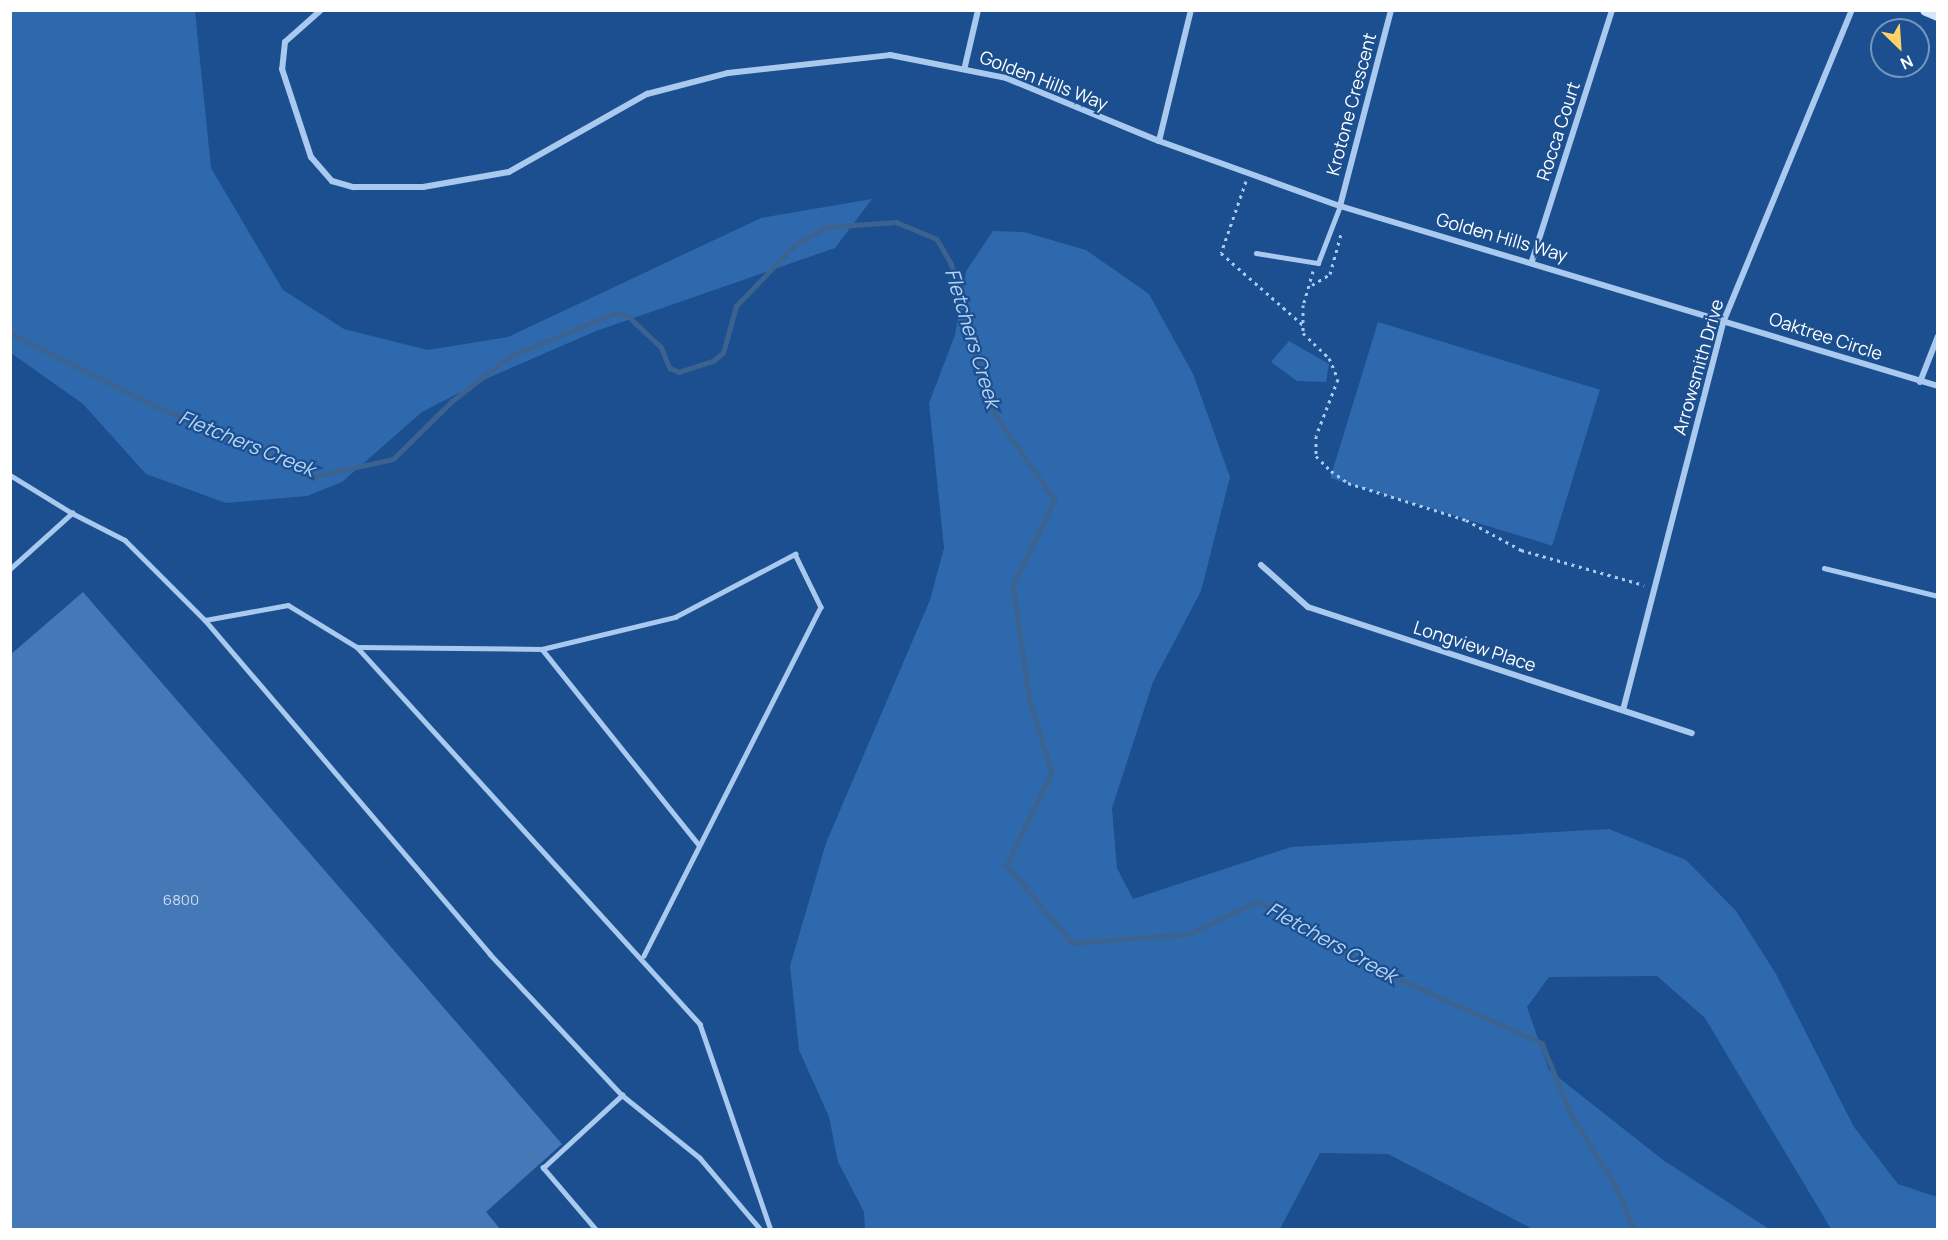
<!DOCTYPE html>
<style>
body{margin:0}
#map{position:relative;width:1948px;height:1240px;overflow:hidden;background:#1b4f8f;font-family:Manrope,sans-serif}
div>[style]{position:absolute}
.green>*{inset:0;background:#2e69ad;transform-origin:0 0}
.stream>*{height:4.5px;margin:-2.25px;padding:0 2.25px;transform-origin:2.25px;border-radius:2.25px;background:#3c6290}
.building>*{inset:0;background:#4478b7}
.path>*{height:3px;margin-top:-1.5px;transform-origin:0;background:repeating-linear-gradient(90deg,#a9c9ee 0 3px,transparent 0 7.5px)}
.lane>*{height:4.5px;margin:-2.25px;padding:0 2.25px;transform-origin:2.25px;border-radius:2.25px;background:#a9c9ee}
.street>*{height:6px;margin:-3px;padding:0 3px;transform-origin:3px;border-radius:3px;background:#a9c9ee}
.secondary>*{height:12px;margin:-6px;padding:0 6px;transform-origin:6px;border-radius:6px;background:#d6e6fa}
span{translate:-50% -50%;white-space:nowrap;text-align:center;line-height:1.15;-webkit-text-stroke:4.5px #1b4f8f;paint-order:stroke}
.number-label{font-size:15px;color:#d0dded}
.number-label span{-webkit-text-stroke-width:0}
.street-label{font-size:18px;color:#fff}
.water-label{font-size:20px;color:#b5d3f5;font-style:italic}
.frame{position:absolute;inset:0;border:12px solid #fff;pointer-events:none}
.north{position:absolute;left:1870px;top:18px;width:60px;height:60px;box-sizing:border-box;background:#1b4f8f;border:2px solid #7695bc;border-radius:50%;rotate:155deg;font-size:16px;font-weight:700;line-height:24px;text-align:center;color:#fff}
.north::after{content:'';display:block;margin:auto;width:21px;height:27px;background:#ffd166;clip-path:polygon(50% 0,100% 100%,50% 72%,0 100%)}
</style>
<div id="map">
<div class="green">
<i style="clip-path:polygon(11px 10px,195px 11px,211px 168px,283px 290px,344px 329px,428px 350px,508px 337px,761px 218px,872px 199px,835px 248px,596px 331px,488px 378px,422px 412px,342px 482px,307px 496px,226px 503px,146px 474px,83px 404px,11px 353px)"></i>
<i style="clip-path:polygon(993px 231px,1024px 232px,1086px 250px,1149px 294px,1193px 374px,1230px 477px,1201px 591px,1153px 682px,1112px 808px,1117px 868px,1133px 899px,1291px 847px,1609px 829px,1686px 860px,1736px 911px,1776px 974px,1854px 1127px,1898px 1184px,1937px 1197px,1937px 1229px,1831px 1229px,1705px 1018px,1657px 976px,1549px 977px,1527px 1007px,1549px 1070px,1663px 1160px,1769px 1229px,1533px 1229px,1388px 1154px,1320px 1153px,1280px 1229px,865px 1229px,864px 1212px,838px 1162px,829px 1117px,799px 1050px,790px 966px,826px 843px,930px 600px,944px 548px,929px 403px,955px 335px,966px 271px)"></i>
<i style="left:1378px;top:322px;width:232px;height:163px;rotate:17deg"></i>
<i style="clip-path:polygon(1289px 341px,1329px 364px,1326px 382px,1297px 381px,1271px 362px)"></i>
</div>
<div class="stream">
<i style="left:10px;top:333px;width:168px;rotate:26.6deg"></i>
<i style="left:160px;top:408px;width:170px;rotate:23.6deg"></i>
<i style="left:316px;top:476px;width:79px;rotate:-12.4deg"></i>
<i style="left:393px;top:459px;width:83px;rotate:-44.5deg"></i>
<i style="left:452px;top:401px;width:73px;rotate:-37.8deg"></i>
<i style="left:510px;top:356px;width:114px;rotate:-22.1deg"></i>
<i style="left:616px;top:313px;width:12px;rotate:14deg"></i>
<i style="left:628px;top:316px;width:45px;rotate:43.2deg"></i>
<i style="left:661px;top:347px;width:23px;rotate:67deg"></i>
<i style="left:670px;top:368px;width:10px;rotate:24deg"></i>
<i style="left:679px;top:372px;width:36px;rotate:-18deg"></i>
<i style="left:713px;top:361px;width:13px;rotate:-39deg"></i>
<i style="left:723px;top:353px;width:49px;rotate:-74.5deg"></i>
<i style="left:736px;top:306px;width:85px;rotate:-46deg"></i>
<i style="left:795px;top:245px;width:36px;rotate:-30deg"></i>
<i style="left:826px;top:227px;width:70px;rotate:-4.1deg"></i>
<i style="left:896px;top:222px;width:44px;rotate:22.5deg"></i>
<i style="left:937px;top:239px;width:28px;rotate:60deg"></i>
<i style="left:951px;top:263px;width:53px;rotate:71.2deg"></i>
<i style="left:968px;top:313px;width:95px;rotate:77.3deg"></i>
<i style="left:989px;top:406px;width:115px;rotate:54.9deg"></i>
<i style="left:1055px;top:500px;width:95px;rotate:116.3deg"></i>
<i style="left:1013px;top:585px;width:117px;rotate:81.7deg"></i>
<i style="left:1030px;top:701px;width:75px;rotate:73deg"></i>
<i style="left:1052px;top:773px;width:102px;rotate:116.1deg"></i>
<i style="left:1007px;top:865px;width:102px;rotate:50.2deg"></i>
<i style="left:1072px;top:943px;width:116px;rotate:-4.4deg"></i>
<i style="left:1188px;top:934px;width:77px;rotate:-25.2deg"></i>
<i style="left:1258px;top:901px;width:126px;rotate:30.4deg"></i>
<i style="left:1367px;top:965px;width:192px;rotate:24deg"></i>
<i style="left:1542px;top:1043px;width:77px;rotate:67.8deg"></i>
<i style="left:1571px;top:1114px;width:87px;rotate:58.1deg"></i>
<i style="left:1617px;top:1188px;width:45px;rotate:68deg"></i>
</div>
<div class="building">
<i style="clip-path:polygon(83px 592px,562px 1144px,486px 1212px,501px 1230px,10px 1230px,10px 655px)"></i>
</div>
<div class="path">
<i style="left:1246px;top:181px;width:76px;rotate:109.1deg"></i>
<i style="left:1221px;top:253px;width:109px;rotate:41.3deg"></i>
<i style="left:1313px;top:271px;width:35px;rotate:106deg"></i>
<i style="left:1303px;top:305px;width:28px;rotate:90deg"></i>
<i style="left:1303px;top:333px;width:36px;rotate:44deg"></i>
<i style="left:1329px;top:358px;width:23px;rotate:67deg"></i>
<i style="left:1338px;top:379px;width:61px;rotate:111.1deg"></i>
<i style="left:1316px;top:436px;width:20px;rotate:90deg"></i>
<i style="left:1316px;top:456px;width:21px;rotate:45deg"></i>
<i style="left:1331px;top:471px;width:21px;rotate:35deg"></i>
<i style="left:1348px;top:483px;width:124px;rotate:17.4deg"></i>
<i style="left:1466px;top:520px;width:63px;rotate:28.6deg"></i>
<i style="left:1521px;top:550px;width:128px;rotate:15.9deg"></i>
<i style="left:1312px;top:285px;width:21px;rotate:-31deg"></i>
<i style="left:1330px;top:274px;width:41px;rotate:-74.6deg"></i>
</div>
<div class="lane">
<i style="left:1256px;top:253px;width:63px;rotate:9.2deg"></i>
<i style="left:1318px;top:263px;width:61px;rotate:-68.9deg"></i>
<i style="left:10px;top:475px;width:73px;rotate:31.5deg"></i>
<i style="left:1824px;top:568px;width:117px;rotate:13.8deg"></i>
<i style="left:10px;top:569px;width:84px;rotate:-42.1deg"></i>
<i style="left:72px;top:513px;width:59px;rotate:27deg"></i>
<i style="left:125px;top:540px;width:113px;rotate:45deg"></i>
<i style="left:205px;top:620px;width:439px;rotate:49.5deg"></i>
<i style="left:490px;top:954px;width:193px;rotate:46.9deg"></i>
<i style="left:622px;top:1095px;width:100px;rotate:38.9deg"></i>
<i style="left:700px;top:1158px;width:94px;rotate:49.7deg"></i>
<i style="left:205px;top:620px;width:84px;rotate:-10.2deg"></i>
<i style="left:288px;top:605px;width:81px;rotate:31.3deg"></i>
<i style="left:357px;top:647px;width:510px;rotate:47.7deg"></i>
<i style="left:700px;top:1024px;width:218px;rotate:71deg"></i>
<i style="left:357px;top:647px;width:185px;rotate:0.6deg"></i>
<i style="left:542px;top:649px;width:137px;rotate:-13.5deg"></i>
<i style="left:675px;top:617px;width:136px;rotate:-27.7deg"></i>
<i style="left:795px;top:554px;width:59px;rotate:63.9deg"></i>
<i style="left:821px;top:607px;width:391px;rotate:116.9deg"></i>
<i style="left:542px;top:649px;width:251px;rotate:51.3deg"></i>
<i style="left:596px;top:1230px;width:82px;rotate:-130.5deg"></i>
<i style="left:543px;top:1168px;width:108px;rotate:-42.7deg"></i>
</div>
<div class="street">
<i style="left:321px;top:10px;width:48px;rotate:138.4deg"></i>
<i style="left:285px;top:42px;width:27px;rotate:96deg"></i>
<i style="left:282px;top:69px;width:93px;rotate:71.8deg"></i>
<i style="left:311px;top:157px;width:32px;rotate:49deg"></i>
<i style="left:332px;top:181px;width:22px;rotate:16deg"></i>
<i style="left:353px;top:187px;width:70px"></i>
<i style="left:423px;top:187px;width:87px;rotate:-9.9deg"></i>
<i style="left:509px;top:172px;width:159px;rotate:-29.5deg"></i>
<i style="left:647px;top:94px;width:84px;rotate:-14.5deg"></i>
<i style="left:728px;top:73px;width:163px;rotate:-6.3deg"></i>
<i style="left:890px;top:55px;width:118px;rotate:11.2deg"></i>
<i style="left:1006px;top:78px;width:165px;rotate:22.4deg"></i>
<i style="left:1159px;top:141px;width:192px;rotate:19.8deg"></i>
<i style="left:1340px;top:206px;width:625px;rotate:16.75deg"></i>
<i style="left:965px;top:66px;width:57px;rotate:-76.9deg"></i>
<i style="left:1159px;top:141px;width:135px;rotate:-76.3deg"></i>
<i style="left:1340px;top:206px;width:203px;rotate:-75.4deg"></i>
<i style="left:1532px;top:261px;width:263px;rotate:-72.3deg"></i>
<i style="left:1920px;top:382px;width:49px;rotate:-68.6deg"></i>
<i style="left:1261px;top:565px;width:63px;rotate:41.8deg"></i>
<i style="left:1308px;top:607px;width:404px;rotate:18.2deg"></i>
<i style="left:1623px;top:710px;width:403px;rotate:-75.5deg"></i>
<i style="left:1724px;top:320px;width:335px;rotate:-67.6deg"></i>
</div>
<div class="secondary">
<i style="left:1926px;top:10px;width:13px;rotate:23deg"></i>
</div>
<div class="number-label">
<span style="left:181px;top:900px">6800</span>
</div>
<div class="street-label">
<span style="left:1044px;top:80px;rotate:21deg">Golden Hills Way</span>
<span style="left:1351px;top:104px;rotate:-75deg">Krotone Crescent</span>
<span style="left:1558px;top:131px;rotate:-72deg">Rocca Court</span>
<span style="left:1502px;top:237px;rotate:16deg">Golden Hills Way</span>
<span style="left:1826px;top:336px;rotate:18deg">Oaktree Circle</span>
<span style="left:1698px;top:367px;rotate:-74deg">Arrowsmith Drive</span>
<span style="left:1475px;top:646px;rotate:18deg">Longview Place</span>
</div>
<div class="water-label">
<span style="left:973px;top:338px;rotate:73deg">Fletchers Creek</span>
<span style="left:247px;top:443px;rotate:22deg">Fletchers Creek</span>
<span style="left:1332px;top:942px;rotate:29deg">Fletchers Creek</span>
</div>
<div class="frame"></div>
<div class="north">N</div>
</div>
